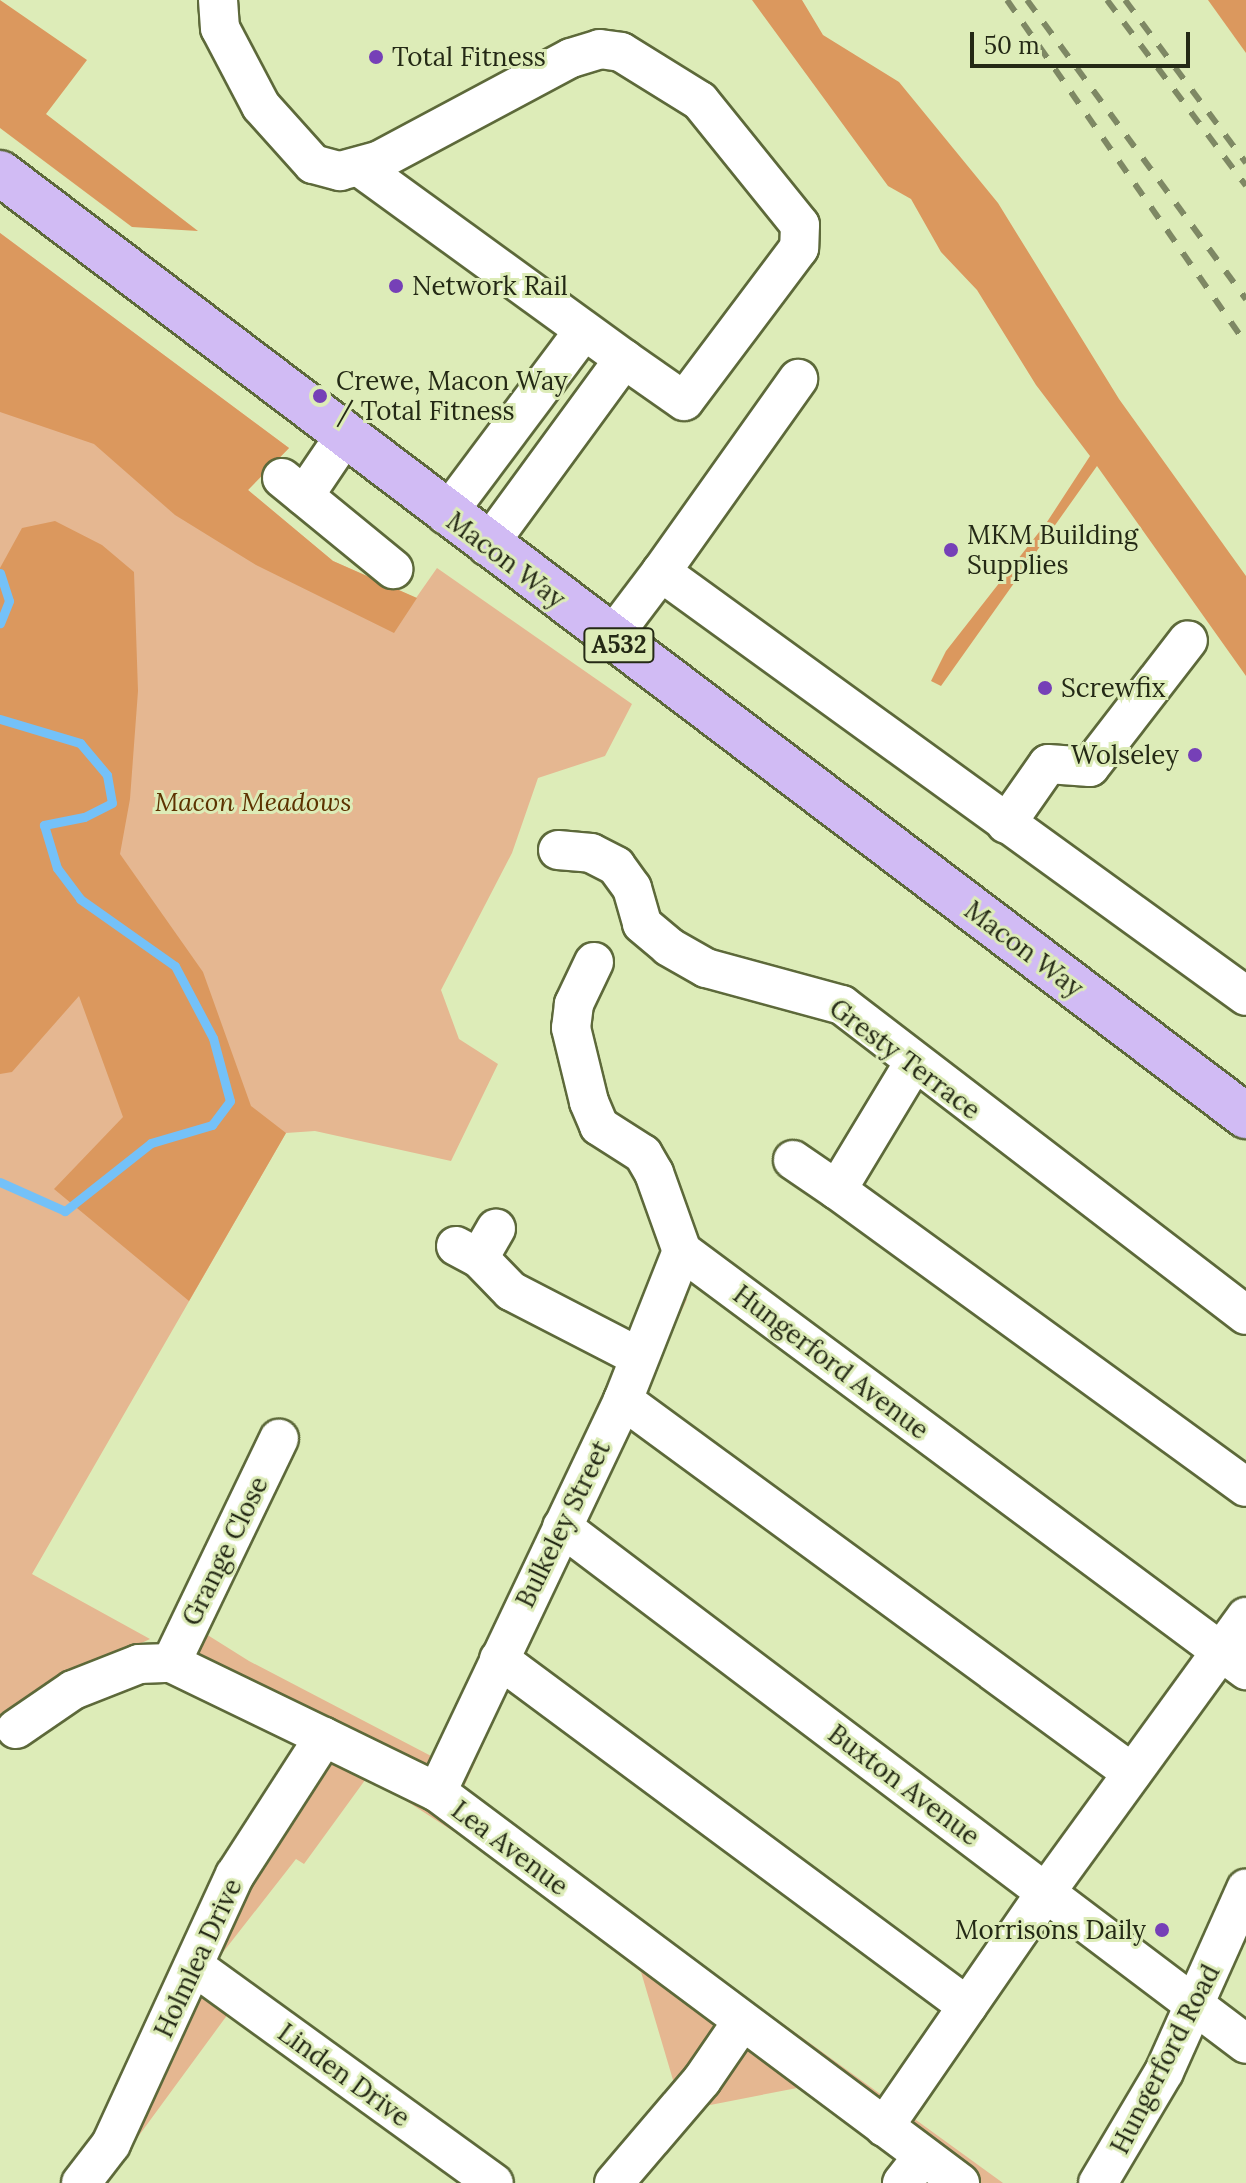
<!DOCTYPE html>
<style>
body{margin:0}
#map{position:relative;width:1246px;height:2183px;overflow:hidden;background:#ddecb8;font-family:Lora,serif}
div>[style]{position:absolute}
.green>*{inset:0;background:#e5b791}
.forest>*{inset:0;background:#db985e}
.stream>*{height:9px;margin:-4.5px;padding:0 4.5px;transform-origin:4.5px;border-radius:4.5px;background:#74c1f8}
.roads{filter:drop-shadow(2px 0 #5d693a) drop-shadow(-2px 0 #5d693a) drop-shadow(0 2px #5d693a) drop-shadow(0 -2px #5d693a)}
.minor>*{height:38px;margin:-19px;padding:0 19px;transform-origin:19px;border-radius:19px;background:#fff}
.major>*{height:44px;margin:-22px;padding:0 22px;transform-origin:22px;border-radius:22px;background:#d1bbf4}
.rail>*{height:6px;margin-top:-3px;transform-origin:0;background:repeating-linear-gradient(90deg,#7e8864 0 14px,transparent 0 28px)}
.dots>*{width:22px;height:22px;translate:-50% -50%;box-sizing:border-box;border:4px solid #ddecb8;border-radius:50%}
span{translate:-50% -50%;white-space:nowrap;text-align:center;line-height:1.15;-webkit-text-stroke:6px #ddecb8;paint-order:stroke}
.shield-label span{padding:2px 6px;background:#ddecb8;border:2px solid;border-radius:6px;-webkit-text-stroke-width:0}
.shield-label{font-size:24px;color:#242915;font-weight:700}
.poi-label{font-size:26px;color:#242915}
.left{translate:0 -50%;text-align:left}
.right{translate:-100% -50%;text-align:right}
.street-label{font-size:26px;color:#242915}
.park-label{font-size:26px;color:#5d3201;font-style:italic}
.scale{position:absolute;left:970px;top:32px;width:220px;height:36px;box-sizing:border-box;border:4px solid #242915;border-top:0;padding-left:10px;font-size:24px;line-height:28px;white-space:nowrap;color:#242915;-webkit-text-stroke:6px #ddecb8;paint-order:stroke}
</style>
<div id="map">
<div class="green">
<i style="clip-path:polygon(0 233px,289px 448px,248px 490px,333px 561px,416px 598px,437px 568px,632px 704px,605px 756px,538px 778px,512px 853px,441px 990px,459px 1039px,498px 1064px,451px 1161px,315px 1131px,286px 1133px,32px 1574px,150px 1639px,53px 1685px,0 1724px)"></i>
<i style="clip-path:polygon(670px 1280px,687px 1299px,462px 1791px,1003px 2183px,933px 2183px,797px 2088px,705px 2106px,688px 2098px,676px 2090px,641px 1972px,479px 1848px,368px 1776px,304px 1864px,296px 1859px,206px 1974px,239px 1999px,129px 2149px,194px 1966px,324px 1737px,171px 1663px,190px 1624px,249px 1661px,433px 1757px,623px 1349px)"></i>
</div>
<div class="forest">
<i style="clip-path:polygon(0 0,87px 60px,46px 114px,198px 231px,132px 227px,0 128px)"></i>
<i style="clip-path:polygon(752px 0,802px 0,823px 35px,899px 82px,998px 203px,1119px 399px,1246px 576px,1246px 676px,1097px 466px,941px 686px,931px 681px,946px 651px,1047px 522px,1090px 456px,1036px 385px,977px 290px,941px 252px,911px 199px,888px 186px)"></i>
<i style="clip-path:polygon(1208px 0,1246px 0,1246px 53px)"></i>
<i style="clip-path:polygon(0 233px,289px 448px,248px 490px,333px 561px,417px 598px,394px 633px,256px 565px,175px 515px,94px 444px,0 412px)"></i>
<i style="clip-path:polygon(55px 521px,102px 545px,134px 572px,138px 691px,130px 799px,120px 854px,203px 972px,251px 1106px,286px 1133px,189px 1301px,54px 1189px,123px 1117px,79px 996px,12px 1072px,0 1074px,0 568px,22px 528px)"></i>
</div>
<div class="stream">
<i style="left:0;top:573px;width:29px;rotate:72deg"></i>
<i style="left:9px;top:601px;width:24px;rotate:112deg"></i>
<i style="left:0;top:719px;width:84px;rotate:16.7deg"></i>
<i style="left:80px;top:743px;width:42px;rotate:49.8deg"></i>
<i style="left:107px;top:775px;width:28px;rotate:80deg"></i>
<i style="left:112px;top:803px;width:31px;rotate:153deg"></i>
<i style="left:84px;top:817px;width:41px;rotate:168.7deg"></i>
<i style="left:44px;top:825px;width:45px;rotate:73.2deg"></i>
<i style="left:57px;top:868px;width:39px;rotate:53deg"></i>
<i style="left:80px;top:899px;width:116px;rotate:35.2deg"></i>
<i style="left:175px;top:966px;width:81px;rotate:62.2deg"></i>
<i style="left:213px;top:1038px;width:65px;rotate:74.9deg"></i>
<i style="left:230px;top:1101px;width:30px;rotate:127deg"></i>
<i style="left:212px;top:1125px;width:64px;rotate:163.6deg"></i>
<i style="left:151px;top:1143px;width:110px;rotate:141.7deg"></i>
<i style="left:65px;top:1211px;width:71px;rotate:-156deg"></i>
</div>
<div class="roads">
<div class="minor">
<i style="left:218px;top:0;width:28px;rotate:86deg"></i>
<i style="left:220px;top:28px;width:88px;rotate:62.3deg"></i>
<i style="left:261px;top:106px;width:78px;rotate:48.1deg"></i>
<i style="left:313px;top:164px;width:28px;rotate:15deg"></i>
<i style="left:340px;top:171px;width:39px;rotate:-15deg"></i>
<i style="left:378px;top:161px;width:219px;rotate:-28.1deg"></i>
<i style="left:571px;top:58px;width:30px;rotate:-17deg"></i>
<i style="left:600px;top:49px;width:21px;rotate:8deg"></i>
<i style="left:621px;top:52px;width:93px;rotate:31.8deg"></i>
<i style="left:700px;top:101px;width:159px;rotate:51.1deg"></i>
<i style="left:800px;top:225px;width:23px;rotate:92deg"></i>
<i style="left:799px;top:248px;width:191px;rotate:126.9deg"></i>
<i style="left:684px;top:401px;width:73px;rotate:-145deg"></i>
<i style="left:361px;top:168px;width:325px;rotate:36deg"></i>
<i style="left:624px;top:359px;width:232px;rotate:126.2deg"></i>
<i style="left:282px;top:478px;width:144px;rotate:39.3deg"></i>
<i style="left:304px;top:496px;width:71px;rotate:-55.9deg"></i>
<i style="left:446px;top:515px;width:229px;rotate:-53.2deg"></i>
<i style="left:661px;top:572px;width:237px;rotate:-54.6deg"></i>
<i style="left:611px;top:638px;width:83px;rotate:-52.9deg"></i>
<i style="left:661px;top:572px;width:722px;rotate:35.93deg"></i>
<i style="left:1006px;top:824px;width:73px;rotate:-55deg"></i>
<i style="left:1048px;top:764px;width:42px;rotate:4.1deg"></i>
<i style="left:1090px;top:767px;width:160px;rotate:-52.3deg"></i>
<i style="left:558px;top:850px;width:33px;rotate:5deg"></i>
<i style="left:591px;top:853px;width:28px;rotate:27deg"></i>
<i style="left:616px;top:866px;width:27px;rotate:54deg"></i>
<i style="left:632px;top:888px;width:37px;rotate:74deg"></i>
<i style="left:642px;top:924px;width:35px;rotate:40deg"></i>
<i style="left:669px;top:947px;width:43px;rotate:29.6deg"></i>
<i style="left:706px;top:968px;width:141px;rotate:15.2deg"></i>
<i style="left:842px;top:1005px;width:509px;rotate:37.5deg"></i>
<i style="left:594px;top:962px;width:47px;rotate:115.5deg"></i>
<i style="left:574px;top:1004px;width:24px;rotate:97deg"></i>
<i style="left:571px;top:1028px;width:76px;rotate:76.3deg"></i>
<i style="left:589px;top:1102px;width:26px;rotate:67deg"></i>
<i style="left:599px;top:1126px;width:52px;rotate:32.5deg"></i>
<i style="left:643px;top:1154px;width:22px;rotate:60deg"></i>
<i style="left:654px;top:1173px;width:83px;rotate:70.3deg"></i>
<i style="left:682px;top:1251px;width:703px;rotate:36.61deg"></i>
<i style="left:913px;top:1064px;width:147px;rotate:121.1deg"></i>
<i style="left:837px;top:1190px;width:505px;rotate:35.99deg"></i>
<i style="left:793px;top:1160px;width:53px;rotate:34.3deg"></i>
<i style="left:456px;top:1246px;width:26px;rotate:28deg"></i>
<i style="left:479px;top:1258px;width:46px;rotate:45.9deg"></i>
<i style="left:511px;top:1291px;width:142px;rotate:27.3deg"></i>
<i style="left:479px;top:1258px;width:34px;rotate:-60deg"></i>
<i style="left:623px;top:1400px;width:631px;rotate:36.23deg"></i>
<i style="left:562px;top:1527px;width:857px;rotate:37.08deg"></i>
<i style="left:499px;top:1659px;width:583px;rotate:36.56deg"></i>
<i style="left:171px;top:1663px;width:249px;rotate:-64.3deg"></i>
<i style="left:16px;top:1729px;width:69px;rotate:-34.4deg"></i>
<i style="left:73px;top:1690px;width:71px;rotate:-21.5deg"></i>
<i style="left:139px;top:1664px;width:32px;rotate:-2deg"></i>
<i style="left:171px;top:1663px;width:170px;rotate:25.8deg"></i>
<i style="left:324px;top:1737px;width:126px;rotate:26deg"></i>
<i style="left:437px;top:1792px;width:653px;rotate:36.78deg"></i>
<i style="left:437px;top:1792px;width:434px;rotate:-64.6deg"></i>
<i style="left:623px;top:1400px;width:160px;rotate:-68.4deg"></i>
<i style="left:194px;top:1966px;width:370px;rotate:35.9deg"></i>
<i style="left:884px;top:2127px;width:285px;rotate:-55.4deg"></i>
<i style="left:1046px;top:1892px;width:340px;rotate:-54deg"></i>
<i style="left:81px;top:2183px;width:49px;rotate:-52.4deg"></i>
<i style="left:111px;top:2144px;width:296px;rotate:-65.3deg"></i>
<i style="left:235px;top:1875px;width:164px;rotate:-57.2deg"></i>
<i style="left:614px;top:2183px;width:135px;rotate:-49.5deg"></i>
<i style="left:702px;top:2080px;width:69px;rotate:-55.6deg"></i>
<i style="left:902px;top:2183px;width:34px;rotate:-52deg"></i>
<i style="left:1098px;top:2183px;width:129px;rotate:-59.3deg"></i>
<i style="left:1164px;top:2072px;width:201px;rotate:-65.9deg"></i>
</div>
<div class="major">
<i style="left:0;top:173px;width:1563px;rotate:37.12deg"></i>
</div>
</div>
<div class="rail">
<i style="left:1007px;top:0;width:419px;rotate:55.2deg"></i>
<i style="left:1027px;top:0;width:371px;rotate:53.8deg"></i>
<i style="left:1107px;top:0;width:232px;rotate:53.2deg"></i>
<i style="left:1125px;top:0;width:203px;rotate:53.4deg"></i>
</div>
<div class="dots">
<i style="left:376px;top:57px;background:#7640b7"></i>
<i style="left:396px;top:286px;background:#7640b7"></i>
<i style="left:320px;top:396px;background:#7640b7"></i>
<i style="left:951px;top:550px;background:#7640b7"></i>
<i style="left:1045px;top:688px;background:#7640b7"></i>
<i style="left:1195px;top:755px;background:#7640b7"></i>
<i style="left:1162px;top:1930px;background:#7640b7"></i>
</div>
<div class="shield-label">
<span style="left:619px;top:645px">A532</span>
</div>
<div class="poi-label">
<span class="left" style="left:392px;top:57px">Total Fitness</span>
<span class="left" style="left:412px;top:286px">Network Rail</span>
<span class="left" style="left:336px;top:396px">Crewe, Macon Way<br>/ Total Fitness</span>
<span class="left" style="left:967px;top:550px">MKM Building<br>Supplies</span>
<span class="left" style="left:1061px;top:688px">Screwfix</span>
<span class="right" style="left:1179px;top:755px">Wolseley</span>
<span class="right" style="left:1146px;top:1930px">Morrisons Daily</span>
</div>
<div class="street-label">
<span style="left:506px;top:560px;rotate:37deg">Macon Way</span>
<span style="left:1024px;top:949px;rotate:37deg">Macon Way</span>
<span style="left:905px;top:1059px;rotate:37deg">Gresty Terrace</span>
<span style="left:831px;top:1362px;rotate:37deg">Hungerford Avenue</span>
<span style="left:563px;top:1524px;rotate:-64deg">Bulkeley Street</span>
<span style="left:225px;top:1551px;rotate:-64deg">Grange Close</span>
<span style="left:904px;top:1785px;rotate:37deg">Buxton Avenue</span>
<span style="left:510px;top:1848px;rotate:37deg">Lea Avenue</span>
<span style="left:198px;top:1958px;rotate:-65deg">Holmlea Drive</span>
<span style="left:1165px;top:2059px;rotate:-63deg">Hungerford Road</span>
<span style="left:344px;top:2075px;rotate:36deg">Linden Drive</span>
</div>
<div class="park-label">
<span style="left:253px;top:802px">Macon Meadows</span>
</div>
<div class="scale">50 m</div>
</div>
